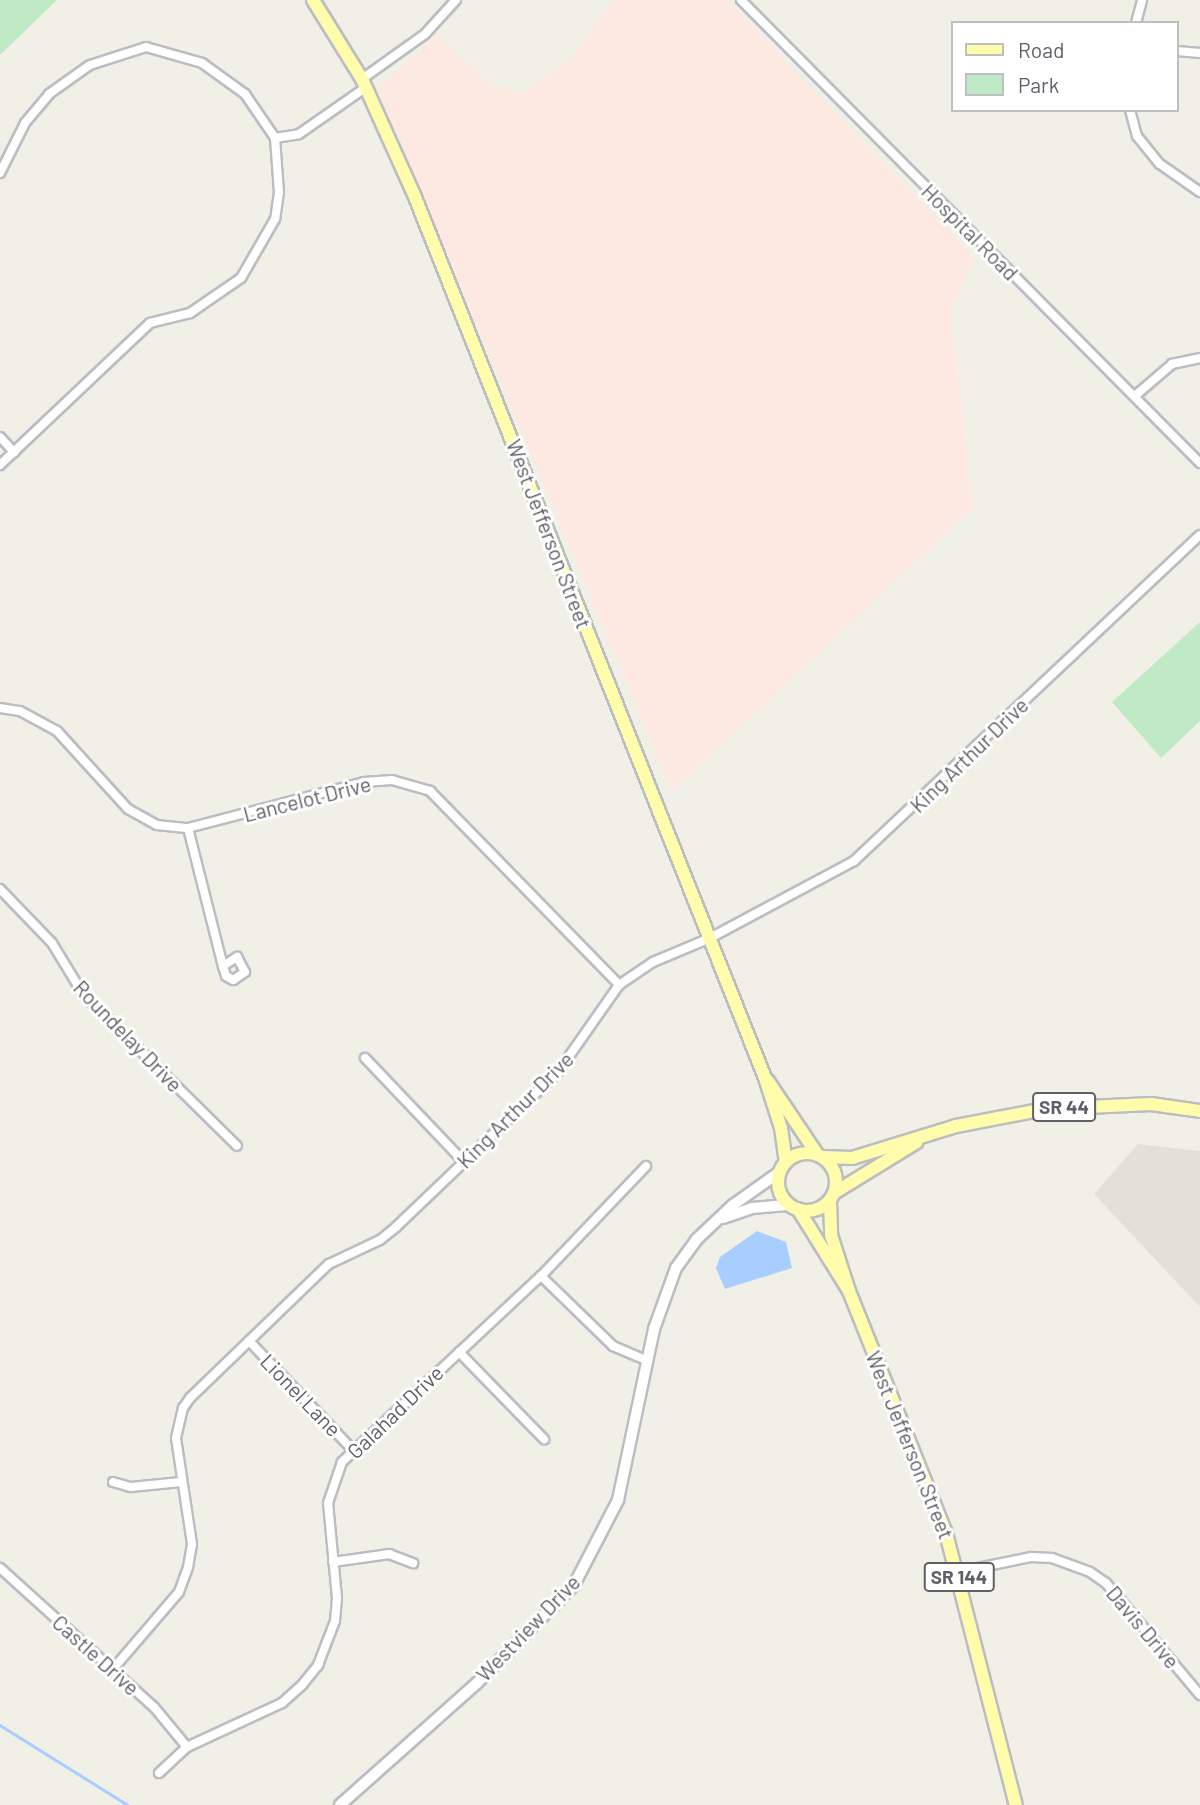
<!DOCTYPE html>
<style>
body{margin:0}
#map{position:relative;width:1200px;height:1805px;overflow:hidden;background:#f1f0e6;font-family:Barlow,sans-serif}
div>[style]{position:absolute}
.industrial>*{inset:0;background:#e1e1da}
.medical>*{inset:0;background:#fee8e2}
.green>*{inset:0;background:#c0eac6}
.water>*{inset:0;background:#a7ceff}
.stream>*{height:2.5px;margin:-1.25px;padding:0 1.25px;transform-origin:1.25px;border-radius:1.25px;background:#a7ceff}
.roads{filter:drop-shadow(2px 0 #babdc2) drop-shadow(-2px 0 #babdc2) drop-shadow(0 2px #babdc2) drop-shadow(0 -2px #babdc2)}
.minor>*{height:8px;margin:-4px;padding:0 4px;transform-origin:4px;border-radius:4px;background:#fff}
.tertiary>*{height:10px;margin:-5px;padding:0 5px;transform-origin:5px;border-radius:5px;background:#fff}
.primary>*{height:12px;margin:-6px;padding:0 6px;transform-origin:6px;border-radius:6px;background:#fffcac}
.primary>.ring{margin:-6px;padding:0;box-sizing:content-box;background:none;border:12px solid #fffcac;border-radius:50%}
span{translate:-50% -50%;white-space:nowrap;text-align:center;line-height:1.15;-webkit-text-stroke:6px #fff;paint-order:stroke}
.shield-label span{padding:2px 5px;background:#fff;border:2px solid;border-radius:5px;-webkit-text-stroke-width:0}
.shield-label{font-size:19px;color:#5d6067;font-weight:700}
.street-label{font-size:21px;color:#5d6067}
.legend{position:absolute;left:951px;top:21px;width:228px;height:91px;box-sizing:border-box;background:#fff;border:2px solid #bebfc2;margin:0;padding:9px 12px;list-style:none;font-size:21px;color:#5d6067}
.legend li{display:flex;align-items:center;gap:14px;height:35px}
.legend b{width:35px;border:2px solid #bebfc2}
</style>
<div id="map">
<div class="industrial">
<i style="clip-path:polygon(1138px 1144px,1200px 1151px,1200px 1307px,1094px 1194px)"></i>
</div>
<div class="medical">
<i style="clip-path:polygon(613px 0,727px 0,974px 258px,950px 311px,973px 507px,672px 791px,378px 89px,438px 35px,492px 87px,522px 93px,570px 61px)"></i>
</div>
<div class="green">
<i style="clip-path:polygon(0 0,57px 0,0 55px)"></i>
<i style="clip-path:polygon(1200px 622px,1200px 721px,1161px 758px,1112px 702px)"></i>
</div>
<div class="water">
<i style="clip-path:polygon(757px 1231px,786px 1242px,792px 1268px,725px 1289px,716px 1268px,720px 1257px)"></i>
</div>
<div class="stream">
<i style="left:0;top:1725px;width:151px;rotate:32deg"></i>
</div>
<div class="roads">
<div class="minor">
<i style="left:741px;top:0;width:652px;rotate:45.25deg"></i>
<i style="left:1136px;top:23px;width:24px;rotate:-75deg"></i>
<i style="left:1177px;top:51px;width:23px;rotate:5deg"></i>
<i style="left:362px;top:79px;width:77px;rotate:-35.5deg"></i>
<i style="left:425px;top:34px;width:46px;rotate:-47.6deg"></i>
<i style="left:1130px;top:110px;width:27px;rotate:75deg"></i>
<i style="left:1137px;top:136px;width:36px;rotate:51deg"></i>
<i style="left:1160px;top:164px;width:49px;rotate:35deg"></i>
<i style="left:275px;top:138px;width:24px;rotate:-9deg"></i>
<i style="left:299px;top:134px;width:80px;rotate:-34.9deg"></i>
<i style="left:0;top:173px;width:56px;rotate:-63.4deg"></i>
<i style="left:25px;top:123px;width:38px;rotate:-50deg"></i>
<i style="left:49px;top:94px;width:50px;rotate:-35.3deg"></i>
<i style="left:90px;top:65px;width:59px;rotate:-17.8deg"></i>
<i style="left:146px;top:47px;width:58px;rotate:15.9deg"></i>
<i style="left:202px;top:63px;width:53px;rotate:35.8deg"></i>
<i style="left:245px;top:94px;width:53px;rotate:55.7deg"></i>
<i style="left:275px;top:138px;width:54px;rotate:85.8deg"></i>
<i style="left:279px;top:192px;width:27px;rotate:98deg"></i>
<i style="left:275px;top:219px;width:68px;rotate:120deg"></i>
<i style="left:241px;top:278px;width:62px;rotate:145.5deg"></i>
<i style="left:190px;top:313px;width:41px;rotate:166deg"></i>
<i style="left:150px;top:323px;width:207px;rotate:136.6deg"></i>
<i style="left:1136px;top:395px;width:48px;rotate:-40.7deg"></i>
<i style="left:1172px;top:364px;width:29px;rotate:-12deg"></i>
<i style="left:0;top:437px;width:21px;rotate:47deg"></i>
<i style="left:0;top:708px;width:20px;rotate:9deg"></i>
<i style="left:20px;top:711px;width:42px;rotate:28.4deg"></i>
<i style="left:57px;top:731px;width:105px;rotate:47.7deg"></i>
<i style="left:128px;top:809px;width:33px;rotate:29deg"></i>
<i style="left:157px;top:825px;width:31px;rotate:6deg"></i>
<i style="left:188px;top:828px;width:182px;rotate:-14.6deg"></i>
<i style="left:364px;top:782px;width:28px;rotate:-4deg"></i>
<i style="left:392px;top:780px;width:40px;rotate:16deg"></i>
<i style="left:430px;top:791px;width:271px;rotate:45.7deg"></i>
<i style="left:188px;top:828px;width:142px;rotate:75.8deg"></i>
<i style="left:223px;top:966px;width:17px;rotate:-33deg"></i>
<i style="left:237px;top:957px;width:17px;rotate:62deg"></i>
<i style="left:245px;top:972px;width:14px;rotate:146deg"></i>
<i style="left:233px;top:980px;width:8px;rotate:-150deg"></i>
<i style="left:226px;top:976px;width:10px;rotate:-107deg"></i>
<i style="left:0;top:889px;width:75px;rotate:46.1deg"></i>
<i style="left:52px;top:943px;width:60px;rotate:58.7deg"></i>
<i style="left:83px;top:994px;width:216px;rotate:44.6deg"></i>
<i style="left:365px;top:1058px;width:144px;rotate:46.4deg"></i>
<i style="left:541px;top:1276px;width:100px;rotate:44.2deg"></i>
<i style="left:613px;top:1346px;width:36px;rotate:23deg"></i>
<i style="left:249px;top:1341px;width:149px;rotate:46.4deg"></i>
<i style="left:459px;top:1352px;width:122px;rotate:45.7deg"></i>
<i style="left:113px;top:1482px;width:19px;rotate:16deg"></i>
<i style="left:131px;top:1487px;width:50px;rotate:-5.7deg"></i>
<i style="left:333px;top:1562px;width:57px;rotate:-8.1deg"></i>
<i style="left:389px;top:1554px;width:26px;rotate:21deg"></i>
<i style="left:0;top:1568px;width:207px;rotate:42.1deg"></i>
<i style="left:154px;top:1707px;width:52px;rotate:50.5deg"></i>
<i style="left:958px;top:1572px;width:75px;rotate:-11.6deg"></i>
<i style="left:1031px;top:1557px;width:21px;rotate:3deg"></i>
<i style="left:1052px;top:1558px;width:40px;rotate:20.2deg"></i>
<i style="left:1090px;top:1572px;width:19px;rotate:35deg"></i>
<i style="left:1106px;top:1583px;width:146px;rotate:50deg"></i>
<i style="left:113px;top:1669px;width:101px;rotate:-49.4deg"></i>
<i style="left:179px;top:1592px;width:27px;rotate:-70deg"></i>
<i style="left:188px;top:1567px;width:23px;rotate:-80deg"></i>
<i style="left:192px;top:1544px;width:107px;rotate:-98.6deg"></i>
<i style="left:176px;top:1438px;width:31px;rotate:-77deg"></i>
<i style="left:183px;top:1408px;width:12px;rotate:-55deg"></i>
<i style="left:190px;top:1398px;width:193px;rotate:-44deg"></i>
<i style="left:329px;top:1264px;width:56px;rotate:-25.2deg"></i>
<i style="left:380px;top:1240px;width:21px;rotate:-39deg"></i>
<i style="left:396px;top:1227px;width:224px;rotate:-43.7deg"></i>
<i style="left:558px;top:1072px;width:106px;rotate:-55deg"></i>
<i style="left:619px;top:985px;width:41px;rotate:-34.1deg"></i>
<i style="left:653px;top:962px;width:62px;rotate:-22.8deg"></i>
<i style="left:710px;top:938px;width:163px;rotate:-28.1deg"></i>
<i style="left:854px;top:861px;width:475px;rotate:-43.3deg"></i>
<i style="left:159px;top:1773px;width:38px;rotate:-43deg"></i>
<i style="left:187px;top:1747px;width:105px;rotate:-24.9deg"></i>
<i style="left:282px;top:1703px;width:27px;rotate:-42deg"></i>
<i style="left:302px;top:1685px;width:26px;rotate:-51deg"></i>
<i style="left:318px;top:1665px;width:47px;rotate:-68.9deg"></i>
<i style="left:335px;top:1621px;width:23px;rotate:-85deg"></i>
<i style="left:337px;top:1598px;width:95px;rotate:-95.4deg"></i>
<i style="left:328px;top:1503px;width:43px;rotate:-71.1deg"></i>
<i style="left:342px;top:1462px;width:272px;rotate:-43.1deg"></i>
<i style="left:541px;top:1276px;width:152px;rotate:-46.3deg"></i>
</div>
<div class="tertiary">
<i style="left:723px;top:1218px;width:31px;rotate:-19deg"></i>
<i style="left:752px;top:1208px;width:38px;rotate:-5deg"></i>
<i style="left:340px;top:1805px;width:183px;rotate:-41.7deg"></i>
<i style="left:477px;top:1683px;width:138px;rotate:-45.3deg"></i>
<i style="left:574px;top:1585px;width:96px;rotate:-62.6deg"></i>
<i style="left:618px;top:1500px;width:175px;rotate:-78.1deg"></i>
<i style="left:654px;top:1329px;width:65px;rotate:-70.2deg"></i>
<i style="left:676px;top:1268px;width:34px;rotate:-54deg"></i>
<i style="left:696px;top:1240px;width:51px;rotate:-43.4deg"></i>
<i style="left:733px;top:1205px;width:59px;rotate:-35.3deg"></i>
</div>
<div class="primary">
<i style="left:313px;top:0;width:93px;rotate:58.2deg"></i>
<i style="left:362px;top:79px;width:129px;rotate:65.8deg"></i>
<i style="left:415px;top:197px;width:948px;rotate:68.33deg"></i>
<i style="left:765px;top:1078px;width:52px;rotate:72.3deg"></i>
<i style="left:781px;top:1128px;width:34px;rotate:82deg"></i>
<i style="left:768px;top:1081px;width:88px;rotate:56.1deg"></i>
<i class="ring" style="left:778px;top:1153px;width:46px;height:46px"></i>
<i style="left:823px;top:1157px;width:29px;rotate:2deg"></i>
<i style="left:852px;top:1158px;width:109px;rotate:-17.1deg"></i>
<i style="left:956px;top:1126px;width:91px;rotate:-10.8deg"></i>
<i style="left:1045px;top:1109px;width:106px;rotate:-2.7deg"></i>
<i style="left:1151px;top:1104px;width:49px;rotate:8.1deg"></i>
<i style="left:834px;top:1193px;width:97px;rotate:-31.6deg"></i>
<i style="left:830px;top:1201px;width:34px;rotate:88deg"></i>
<i style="left:831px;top:1235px;width:59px;rotate:72.2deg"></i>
<i style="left:849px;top:1291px;width:261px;rotate:68.2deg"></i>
<i style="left:946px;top:1533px;width:281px;rotate:75.6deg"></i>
<i style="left:798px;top:1209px;width:97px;rotate:58.1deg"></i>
</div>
</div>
<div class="shield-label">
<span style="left:1064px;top:1107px">SR 44</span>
<span style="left:959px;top:1577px">SR 144</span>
</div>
<div class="street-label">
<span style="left:970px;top:232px;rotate:45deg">Hospital Road</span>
<span style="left:549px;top:534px;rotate:69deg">West Jefferson Street</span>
<span style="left:969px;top:755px;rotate:-44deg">King Arthur Drive</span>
<span style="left:307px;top:799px;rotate:-14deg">Lancelot Drive</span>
<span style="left:128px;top:1036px;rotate:46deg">Roundelay Drive</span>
<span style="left:515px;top:1110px;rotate:-45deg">King Arthur Drive</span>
<span style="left:301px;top:1395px;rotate:46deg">Lionel Lane</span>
<span style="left:395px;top:1412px;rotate:-44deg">Galahad Drive</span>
<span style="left:910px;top:1445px;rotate:68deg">West Jefferson Street</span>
<span style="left:1143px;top:1627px;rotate:50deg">Davis Drive</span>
<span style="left:528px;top:1628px;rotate:-46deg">Westview Drive</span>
<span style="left:96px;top:1655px;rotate:42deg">Castle Drive</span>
</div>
<ul class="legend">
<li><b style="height:9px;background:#fffcac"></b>Road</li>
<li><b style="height:19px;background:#c0eac6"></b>Park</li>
</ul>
</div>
